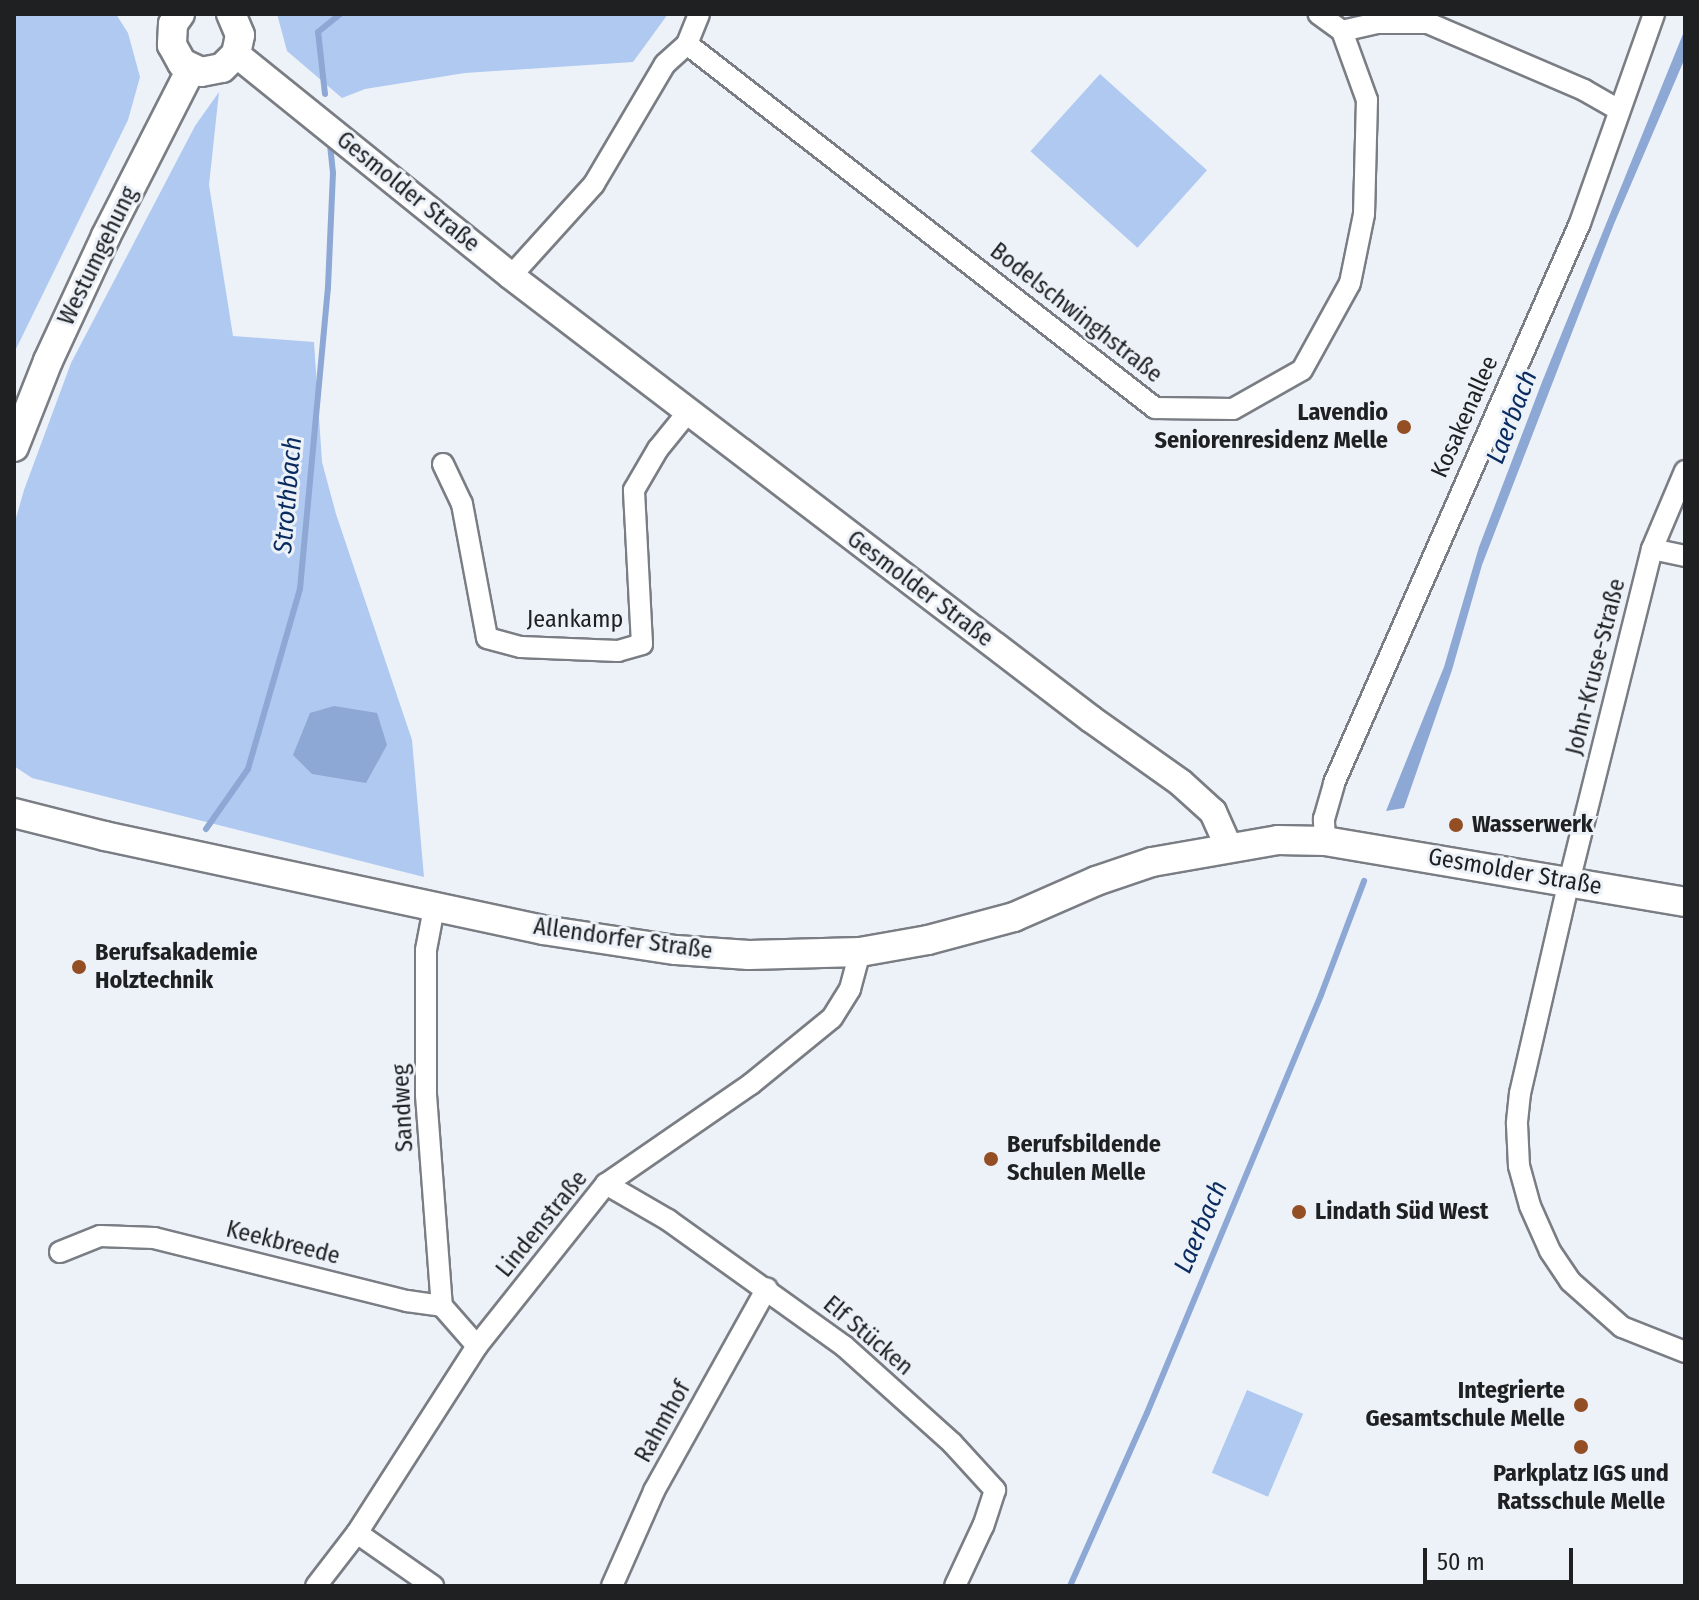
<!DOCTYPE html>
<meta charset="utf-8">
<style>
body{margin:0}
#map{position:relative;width:1699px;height:1600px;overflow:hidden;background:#edf2f9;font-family:"Fira Sans Condensed",sans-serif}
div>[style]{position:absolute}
.green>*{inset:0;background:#afc9f1;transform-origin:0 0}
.water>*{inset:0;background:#8da8d4}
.stream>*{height:6px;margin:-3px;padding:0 3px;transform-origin:3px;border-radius:3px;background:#8da8d4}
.roads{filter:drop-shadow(2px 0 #7a7e84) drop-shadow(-2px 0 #7a7e84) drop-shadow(0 2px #7a7e84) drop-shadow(0 -2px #7a7e84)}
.minor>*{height:20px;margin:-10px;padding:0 10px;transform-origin:10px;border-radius:10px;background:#fff}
.tertiary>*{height:26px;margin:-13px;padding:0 13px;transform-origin:13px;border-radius:13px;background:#fff}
.secondary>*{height:28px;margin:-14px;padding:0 14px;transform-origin:14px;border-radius:14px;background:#fff}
.dots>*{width:22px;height:22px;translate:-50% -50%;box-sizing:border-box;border:4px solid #edf2f9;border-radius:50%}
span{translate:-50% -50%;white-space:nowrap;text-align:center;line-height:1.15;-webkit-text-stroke:6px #edf2f9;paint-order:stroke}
.street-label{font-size:24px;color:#1e2022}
.poi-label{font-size:24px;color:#1e2022;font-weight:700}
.right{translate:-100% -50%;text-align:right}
.left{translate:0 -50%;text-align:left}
.water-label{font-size:26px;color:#092b5f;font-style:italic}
.frame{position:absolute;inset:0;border:16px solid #1e2022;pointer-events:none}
.scale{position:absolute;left:1423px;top:1548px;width:150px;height:36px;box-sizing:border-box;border:4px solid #1e2022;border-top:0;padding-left:10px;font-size:24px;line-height:28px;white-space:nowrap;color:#1e2022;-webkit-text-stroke:6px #edf2f9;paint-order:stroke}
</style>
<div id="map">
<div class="green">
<i style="clip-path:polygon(14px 14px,116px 14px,128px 33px,140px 77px,128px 120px,14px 353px)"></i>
<i style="clip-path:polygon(277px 14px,668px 14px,633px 62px,465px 73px,365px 89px,342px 98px,287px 51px)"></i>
<i style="left:1100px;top:74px;width:144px;height:104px;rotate:42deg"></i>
<i style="clip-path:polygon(219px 92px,209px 185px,233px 336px,314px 342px,322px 462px,336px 514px,412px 740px,424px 877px,32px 778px,14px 766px,14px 525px,24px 490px,71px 363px,195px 126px)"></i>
<i style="left:1247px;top:1390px;width:61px;height:90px;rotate:23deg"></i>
</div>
<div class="water">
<i style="clip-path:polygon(1685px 29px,1685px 58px,1614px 224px,1482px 565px,1452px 670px,1404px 808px,1386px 811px,1444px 667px,1479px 547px,1542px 382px)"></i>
<i style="clip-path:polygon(334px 706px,377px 713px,387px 745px,366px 783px,312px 774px,293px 755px,310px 713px)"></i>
</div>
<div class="stream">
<i style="left:325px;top:94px;width:62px;rotate:-96.4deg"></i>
<i style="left:318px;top:32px;width:28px;rotate:-39deg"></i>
<i style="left:206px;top:829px;width:73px;rotate:-55deg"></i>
<i style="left:248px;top:769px;width:187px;rotate:-73.9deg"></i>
<i style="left:300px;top:589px;width:303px;rotate:-84.7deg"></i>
<i style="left:328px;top:287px;width:114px;rotate:-87.5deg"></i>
<i style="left:333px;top:173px;width:30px;rotate:-96deg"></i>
<i style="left:1070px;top:1586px;width:189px;rotate:-66deg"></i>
<i style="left:1147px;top:1413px;width:453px;rotate:-67.4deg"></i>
<i style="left:1321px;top:995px;width:122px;rotate:-69.3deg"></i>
</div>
<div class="roads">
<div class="minor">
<i style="left:1342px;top:31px;width:36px;rotate:-13deg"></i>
<i style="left:1377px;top:23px;width:51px"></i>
<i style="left:1428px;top:23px;width:170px;rotate:23.2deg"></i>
<i style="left:1584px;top:90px;width:40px;rotate:29.7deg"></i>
<i style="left:687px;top:44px;width:593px;rotate:37.87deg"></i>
<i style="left:1155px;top:408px;width:78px;rotate:0.7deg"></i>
<i style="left:1233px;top:409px;width:79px;rotate:-29.5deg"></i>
<i style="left:1302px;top:370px;width:99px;rotate:-61.1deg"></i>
<i style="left:1350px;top:283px;width:70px;rotate:-78.5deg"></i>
<i style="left:1364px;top:214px;width:114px;rotate:-88.5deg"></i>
<i style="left:1367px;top:100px;width:73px;rotate:-109.9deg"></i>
<i style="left:1342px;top:31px;width:29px;rotate:-144deg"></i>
<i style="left:511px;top:276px;width:124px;rotate:-47.9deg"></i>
<i style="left:594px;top:184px;width:139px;rotate:-59.4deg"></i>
<i style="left:665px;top:64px;width:30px;rotate:-42deg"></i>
<i style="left:687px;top:44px;width:32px;rotate:-68deg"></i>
<i style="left:443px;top:464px;width:44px;rotate:64.6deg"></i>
<i style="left:462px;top:504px;width:136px;rotate:79.4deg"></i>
<i style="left:487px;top:638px;width:35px;rotate:15deg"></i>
<i style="left:521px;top:647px;width:97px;rotate:2.4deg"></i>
<i style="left:618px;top:651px;width:25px;rotate:-16deg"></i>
<i style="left:642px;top:644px;width:154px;rotate:-93deg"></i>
<i style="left:634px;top:490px;width:48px;rotate:-59.7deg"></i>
<i style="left:658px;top:449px;width:48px;rotate:-51deg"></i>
<i style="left:1685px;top:471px;width:85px;rotate:112.9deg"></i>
<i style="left:1652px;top:549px;width:342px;rotate:104deg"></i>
<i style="left:1569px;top:881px;width:218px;rotate:103deg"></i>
<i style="left:1520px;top:1093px;width:31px;rotate:96deg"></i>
<i style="left:1517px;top:1124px;width:42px;rotate:87.3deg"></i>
<i style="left:1519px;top:1166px;width:41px;rotate:74.6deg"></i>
<i style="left:1530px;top:1206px;width:49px;rotate:66deg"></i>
<i style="left:1550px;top:1251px;width:36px;rotate:56deg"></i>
<i style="left:1570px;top:1281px;width:69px;rotate:41.5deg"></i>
<i style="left:1622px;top:1327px;width:68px;rotate:21.6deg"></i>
<i style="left:1652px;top:549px;width:34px;rotate:12deg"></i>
<i style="left:1325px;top:841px;width:22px;rotate:-93deg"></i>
<i style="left:1324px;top:819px;width:37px;rotate:-74deg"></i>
<i style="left:1334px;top:783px;width:612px;rotate:-66.28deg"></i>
<i style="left:1580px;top:223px;width:222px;rotate:-70.5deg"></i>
<i style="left:434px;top:908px;width:43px;rotate:100.8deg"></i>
<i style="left:426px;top:950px;width:145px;rotate:90deg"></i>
<i style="left:426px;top:1095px;width:212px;rotate:85.7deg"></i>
<i style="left:606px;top:1184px;width:72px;rotate:30.1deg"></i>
<i style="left:668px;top:1220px;width:216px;rotate:35.6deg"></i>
<i style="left:844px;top:1346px;width:145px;rotate:41.9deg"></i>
<i style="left:952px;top:1443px;width:64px;rotate:47.5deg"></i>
<i style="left:995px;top:1490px;width:38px;rotate:108deg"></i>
<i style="left:983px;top:1526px;width:66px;rotate:115deg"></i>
<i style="left:60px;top:1252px;width:43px;rotate:-21.8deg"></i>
<i style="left:100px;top:1236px;width:54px;rotate:2.1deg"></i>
<i style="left:154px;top:1238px;width:261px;rotate:14deg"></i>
<i style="left:407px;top:1301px;width:35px;rotate:8deg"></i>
<i style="left:442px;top:1306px;width:53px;rotate:48.8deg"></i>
<i style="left:357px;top:1533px;width:93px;rotate:34.9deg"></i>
<i style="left:316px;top:1586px;width:67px;rotate:-52.3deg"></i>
<i style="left:357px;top:1533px;width:222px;rotate:-57.3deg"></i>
<i style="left:477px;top:1346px;width:207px;rotate:-51.5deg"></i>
<i style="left:606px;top:1184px;width:176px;rotate:-34.6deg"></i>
<i style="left:751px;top:1084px;width:104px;rotate:-39.2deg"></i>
<i style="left:832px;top:1018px;width:34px;rotate:-58deg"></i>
<i style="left:850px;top:989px;width:38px;rotate:-75deg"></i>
<i style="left:612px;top:1586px;width:104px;rotate:-66.1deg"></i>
<i style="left:654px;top:1491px;width:232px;rotate:-60.9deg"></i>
</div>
<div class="tertiary">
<i style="left:236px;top:54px;width:353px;rotate:38.9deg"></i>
<i style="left:511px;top:276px;width:730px;rotate:37.37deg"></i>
<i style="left:1091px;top:719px;width:110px;rotate:35.4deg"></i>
<i style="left:1181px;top:783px;width:43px;rotate:42.2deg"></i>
<i style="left:1213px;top:812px;width:37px;rotate:66deg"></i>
</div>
<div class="secondary">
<i style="left:180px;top:14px;width:12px;rotate:125deg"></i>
<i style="left:173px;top:24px;width:21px;rotate:93deg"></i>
<i style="left:172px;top:45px;width:21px;rotate:61deg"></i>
<i style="left:182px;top:63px;width:21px;rotate:25deg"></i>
<i style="left:201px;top:72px;width:21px;rotate:-11deg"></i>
<i style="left:222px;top:68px;width:20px;rotate:-45deg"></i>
<i style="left:236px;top:54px;width:19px;rotate:-78deg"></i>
<i style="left:240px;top:35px;width:23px;rotate:-113deg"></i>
<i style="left:14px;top:447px;width:92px;rotate:-68.4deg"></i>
<i style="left:48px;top:361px;width:138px;rotate:-65.1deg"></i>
<i style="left:106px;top:236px;width:187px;rotate:-63deg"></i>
<i style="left:14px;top:813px;width:94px;rotate:14.2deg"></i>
<i style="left:105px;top:836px;width:448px;rotate:12.1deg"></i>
<i style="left:543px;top:930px;width:134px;rotate:8.6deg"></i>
<i style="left:676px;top:950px;width:73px;rotate:3.9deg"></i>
<i style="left:749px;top:955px;width:111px;rotate:-1.5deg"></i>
<i style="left:860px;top:952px;width:69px;rotate:-10deg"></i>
<i style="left:928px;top:940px;width:89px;rotate:-15deg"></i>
<i style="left:1014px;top:917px;width:90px;rotate:-23.7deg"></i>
<i style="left:1096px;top:881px;width:59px;rotate:-18.7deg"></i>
<i style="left:1152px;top:862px;width:128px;rotate:-9.9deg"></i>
<i style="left:1278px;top:840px;width:47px;rotate:1.2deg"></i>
<i style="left:1325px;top:841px;width:365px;rotate:9.6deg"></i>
</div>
</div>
<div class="dots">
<i style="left:1404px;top:427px;background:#944e24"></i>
<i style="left:1456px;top:825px;background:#944e24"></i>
<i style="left:79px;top:967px;background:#944e24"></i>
<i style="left:991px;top:1159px;background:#944e24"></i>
<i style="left:1299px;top:1212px;background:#944e24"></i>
<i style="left:1581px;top:1405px;background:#944e24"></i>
<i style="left:1581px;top:1447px;background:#944e24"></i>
</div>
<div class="street-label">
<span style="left:408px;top:192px;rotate:39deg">Gesmolder Straße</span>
<span style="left:98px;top:256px;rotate:-64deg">Westumgehung</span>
<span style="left:1076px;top:313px;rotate:38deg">Bodelschwinghstraße</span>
<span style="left:1465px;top:417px;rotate:-66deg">Kosakenallee</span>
<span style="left:920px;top:589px;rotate:37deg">Gesmolder Straße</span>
<span style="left:575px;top:620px">Jeankamp</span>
<span style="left:1596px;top:667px;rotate:-76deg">John-Kruse-Straße</span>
<span style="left:1515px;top:872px;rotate:10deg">Gesmolder Straße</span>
<span style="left:623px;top:939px;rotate:8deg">Allendorfer Straße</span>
<span style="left:403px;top:1108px;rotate:-93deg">Sandweg</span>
<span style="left:542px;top:1224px;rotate:-51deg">Lindenstraße</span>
<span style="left:283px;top:1243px;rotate:14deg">Keekbreede</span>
<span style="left:868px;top:1336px;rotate:40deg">Elf Stücken</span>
<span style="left:663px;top:1422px;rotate:-61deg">Rahmhof</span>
</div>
<div class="poi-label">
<span class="right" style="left:1388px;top:427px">Lavendio<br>Seniorenresidenz Melle</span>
<span class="left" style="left:1472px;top:825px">Wasserwerk</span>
<span class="left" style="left:95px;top:967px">Berufsakademie<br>Holztechnik</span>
<span class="left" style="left:1007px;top:1159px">Berufsbildende<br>Schulen Melle</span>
<span class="left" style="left:1315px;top:1212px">Lindath Süd West</span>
<span class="right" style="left:1565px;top:1405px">Integrierte<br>Gesamtschule Melle</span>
<span style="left:1581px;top:1488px">Parkplatz IGS und<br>Ratsschule Melle</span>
</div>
<div class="water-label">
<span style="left:1512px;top:417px;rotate:-69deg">Laerbach</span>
<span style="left:288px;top:495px;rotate:-85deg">Strothbach</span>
<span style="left:1201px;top:1227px;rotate:-67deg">Laerbach</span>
</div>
<div class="frame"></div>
<div class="scale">50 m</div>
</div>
